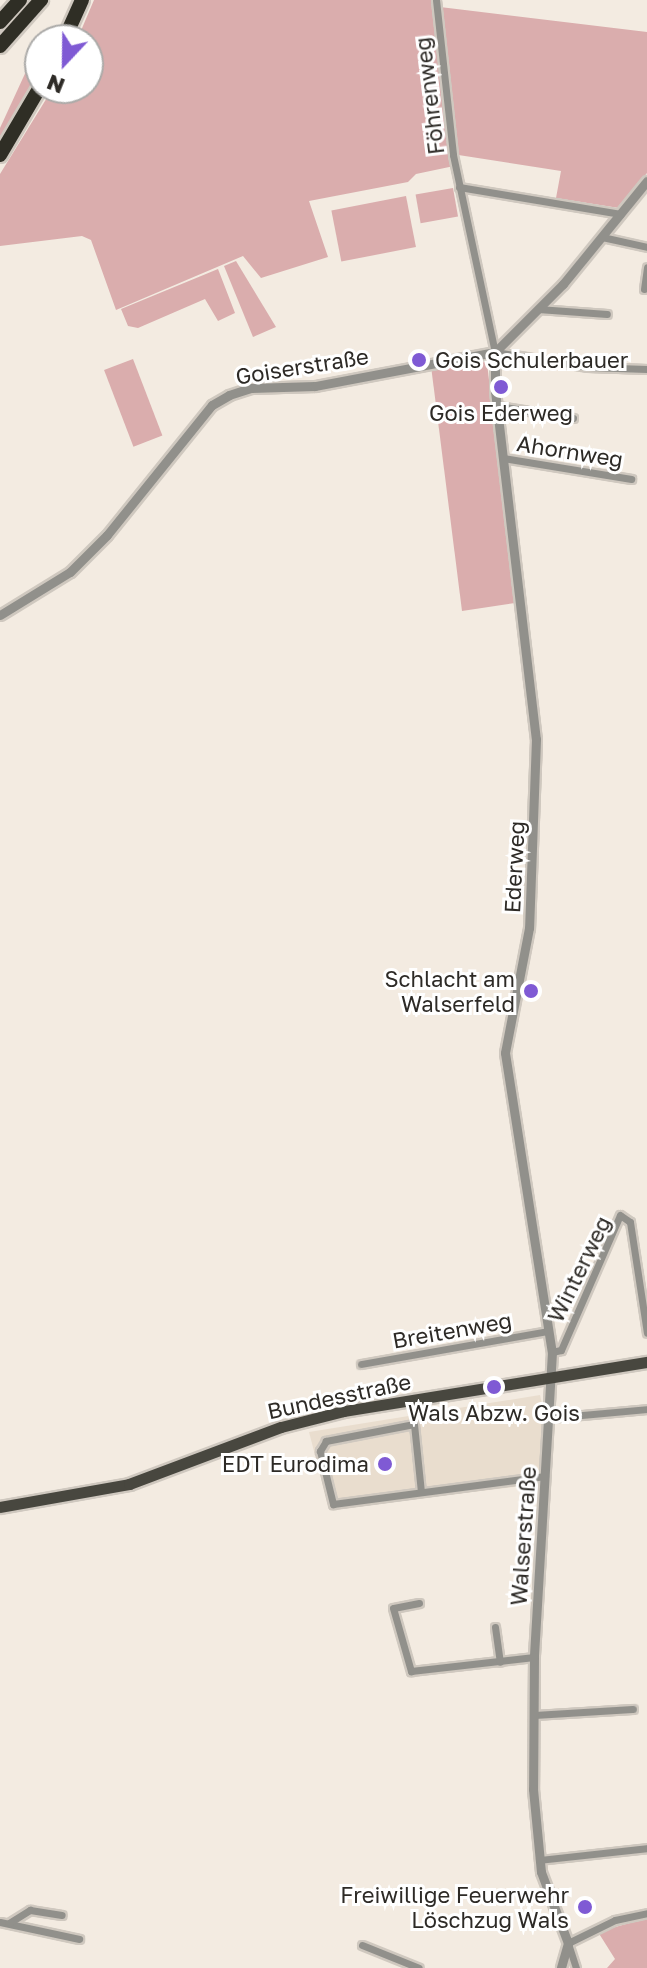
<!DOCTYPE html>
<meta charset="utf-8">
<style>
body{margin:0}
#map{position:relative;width:647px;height:1968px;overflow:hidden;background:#f3ebe1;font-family:"Golos Text",sans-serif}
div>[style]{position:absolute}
.built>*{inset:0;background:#e9ddce}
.green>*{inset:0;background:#daadad;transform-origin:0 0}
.roads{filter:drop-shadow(2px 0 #cfc8bf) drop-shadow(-2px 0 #cfc8bf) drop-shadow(0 2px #cfc8bf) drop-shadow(0 -2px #cfc8bf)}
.minor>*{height:7px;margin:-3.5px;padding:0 3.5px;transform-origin:3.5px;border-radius:3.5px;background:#91908b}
.tertiary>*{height:9px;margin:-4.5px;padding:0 4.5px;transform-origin:4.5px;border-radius:4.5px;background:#91908b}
.primary>*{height:11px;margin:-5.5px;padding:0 5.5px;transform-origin:5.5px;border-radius:5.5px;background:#48473f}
.motorway>*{height:14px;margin:-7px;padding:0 7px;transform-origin:7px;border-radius:7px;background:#2f2e25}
.dots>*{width:22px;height:22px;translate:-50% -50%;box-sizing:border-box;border:4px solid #fff;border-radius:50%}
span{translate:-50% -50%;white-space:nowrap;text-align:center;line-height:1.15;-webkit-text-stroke:6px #fff;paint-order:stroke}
.street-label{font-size:22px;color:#2d2a26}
.poi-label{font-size:22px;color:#2d2a26}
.left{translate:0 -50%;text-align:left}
.right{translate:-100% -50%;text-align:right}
.north{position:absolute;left:24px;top:24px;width:80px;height:80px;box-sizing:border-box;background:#fff;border:2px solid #abaaa8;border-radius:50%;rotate:202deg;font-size:22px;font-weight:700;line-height:32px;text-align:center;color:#2d2a26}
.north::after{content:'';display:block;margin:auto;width:28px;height:36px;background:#7f5ad4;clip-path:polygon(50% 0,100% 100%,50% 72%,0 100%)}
</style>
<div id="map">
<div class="built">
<i style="clip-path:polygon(540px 1395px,544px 1412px,540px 1484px,329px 1509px,309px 1432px)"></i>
</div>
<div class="green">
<i style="clip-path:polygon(94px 0,439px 0,440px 7px,647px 32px,647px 173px,619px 208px,556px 198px,561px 171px,452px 154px,454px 166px,416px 174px,408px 182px,309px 201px,328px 257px,261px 278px,243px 256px,116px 310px,91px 240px,82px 236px,0 246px,0 174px,53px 88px,88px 88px,88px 40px,77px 40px)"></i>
<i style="clip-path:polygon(40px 41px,40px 70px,0 139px,0 128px)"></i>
<i style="left:453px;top:188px;width:29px;height:38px;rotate:80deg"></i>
<i style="left:406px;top:196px;width:52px;height:76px;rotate:79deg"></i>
<i style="clip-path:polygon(236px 261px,276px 327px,253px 337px,224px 266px)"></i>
<i style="clip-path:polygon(218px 269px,235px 313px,218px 321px,205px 299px,138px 328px,128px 326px,121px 309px)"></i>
<i style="clip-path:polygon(479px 357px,487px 363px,515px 603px,462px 611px,431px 366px)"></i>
<i style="left:133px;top:359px;width:82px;height:31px;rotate:69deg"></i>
<i style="clip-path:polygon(647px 1918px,647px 1968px,607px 1968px,615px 1959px,598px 1932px)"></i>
</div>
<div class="roads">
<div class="minor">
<i style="left:436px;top:0;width:156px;rotate:83.7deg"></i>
<i style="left:453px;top:155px;width:201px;rotate:78deg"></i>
<i style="left:495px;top:352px;width:94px;rotate:9.2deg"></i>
<i style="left:588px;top:367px;width:59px;rotate:1.9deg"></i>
<i style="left:459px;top:187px;width:164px;rotate:9.5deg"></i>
<i style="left:602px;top:237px;width:46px;rotate:12.5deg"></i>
<i style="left:644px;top:289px;width:22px;rotate:-82deg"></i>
<i style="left:538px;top:309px;width:69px;rotate:4.1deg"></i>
<i style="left:498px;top:406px;width:76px;rotate:9.1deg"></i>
<i style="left:503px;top:458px;width:130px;rotate:9.3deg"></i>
<i style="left:552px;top:1352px;width:9px;rotate:-13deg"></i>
<i style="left:561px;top:1350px;width:147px;rotate:-66.4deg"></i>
<i style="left:620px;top:1215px;width:12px;rotate:35deg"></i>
<i style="left:630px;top:1222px;width:112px;rotate:81.3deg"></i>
<i style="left:361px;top:1364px;width:190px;rotate:-10deg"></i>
<i style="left:549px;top:1418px;width:98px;rotate:-5.2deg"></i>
<i style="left:421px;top:1492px;width:68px;rotate:-95.9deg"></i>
<i style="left:414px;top:1424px;width:90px;rotate:169.1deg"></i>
<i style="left:326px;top:1441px;width:12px;rotate:121deg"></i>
<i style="left:320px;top:1451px;width:55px;rotate:76.2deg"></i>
<i style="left:333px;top:1504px;width:214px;rotate:-7.5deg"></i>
<i style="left:419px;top:1603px;width:26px;rotate:169deg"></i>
<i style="left:393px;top:1608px;width:66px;rotate:74.1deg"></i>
<i style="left:411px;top:1671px;width:124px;rotate:-6.5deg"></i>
<i style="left:495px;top:1627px;width:35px;rotate:82deg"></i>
<i style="left:534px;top:1715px;width:99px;rotate:-3.5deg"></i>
<i style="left:539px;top:1860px;width:109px;rotate:-6.3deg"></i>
<i style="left:0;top:1922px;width:81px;rotate:12.1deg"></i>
<i style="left:9px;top:1923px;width:25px;rotate:-32deg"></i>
<i style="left:30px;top:1910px;width:32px;rotate:9deg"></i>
<i style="left:362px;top:1945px;width:61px;rotate:22deg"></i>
<i style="left:576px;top:1968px;width:26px;rotate:-108deg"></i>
<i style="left:568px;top:1943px;width:52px;rotate:-26.1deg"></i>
<i style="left:615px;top:1920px;width:33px;rotate:-12deg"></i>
</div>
<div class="tertiary">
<i style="left:495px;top:352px;width:39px;rotate:90deg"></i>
<i style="left:495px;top:391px;width:350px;rotate:83.3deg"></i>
<i style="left:536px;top:739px;width:189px;rotate:92.1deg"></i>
<i style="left:529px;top:928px;width:127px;rotate:100.9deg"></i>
<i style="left:505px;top:1053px;width:303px;rotate:81.1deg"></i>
<i style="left:552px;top:1352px;width:306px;rotate:93.4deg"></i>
<i style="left:534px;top:1657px;width:132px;rotate:90.4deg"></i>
<i style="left:533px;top:1789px;width:83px;rotate:84.5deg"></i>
<i style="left:541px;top:1872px;width:76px;rotate:69.2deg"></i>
<i style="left:568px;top:1943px;width:26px;rotate:106deg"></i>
<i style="left:0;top:615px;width:82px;rotate:-31.6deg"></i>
<i style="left:70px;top:572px;width:52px;rotate:-45deg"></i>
<i style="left:107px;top:535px;width:167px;rotate:-51.1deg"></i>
<i style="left:212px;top:405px;width:20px;rotate:-30deg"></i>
<i style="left:229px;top:395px;width:23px;rotate:-18deg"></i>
<i style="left:251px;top:388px;width:64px;rotate:-1.8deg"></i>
<i style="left:315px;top:386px;width:183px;rotate:-10.7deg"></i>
<i style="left:495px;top:352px;width:96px;rotate:-45deg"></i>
<i style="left:563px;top:284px;width:133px;rotate:-50.8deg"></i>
</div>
<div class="primary">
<i style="left:0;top:1507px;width:131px;rotate:-10.1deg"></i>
<i style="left:129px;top:1484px;width:162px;rotate:-20.6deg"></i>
<i style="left:281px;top:1427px;width:65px;rotate:-14.3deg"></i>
<i style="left:344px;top:1411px;width:307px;rotate:-9.2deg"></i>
</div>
<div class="motorway">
<i style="left:0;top:22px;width:30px;rotate:-48deg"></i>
<i style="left:64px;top:40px;width:44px;rotate:-65.8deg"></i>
<i style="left:0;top:46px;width:62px;rotate:-48.3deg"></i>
<i style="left:0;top:155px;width:79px;rotate:-59.5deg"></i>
</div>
</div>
<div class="dots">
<i style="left:419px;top:360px;background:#7f5ad4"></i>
<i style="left:501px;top:387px;background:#7f5ad4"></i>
<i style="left:531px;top:991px;background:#7f5ad4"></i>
<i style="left:494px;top:1387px;background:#7f5ad4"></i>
<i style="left:385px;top:1464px;background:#7f5ad4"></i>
<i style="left:585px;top:1907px;background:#7f5ad4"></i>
</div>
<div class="street-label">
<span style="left:429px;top:96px;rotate:-97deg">Föhrenweg</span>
<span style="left:302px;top:366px;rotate:-9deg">Goiserstraße</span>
<span style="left:570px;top:451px;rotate:9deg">Ahornweg</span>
<span style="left:514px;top:867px;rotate:-87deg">Ederweg</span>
<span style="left:579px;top:1269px;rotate:-64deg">Winterweg</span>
<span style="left:452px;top:1330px;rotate:-10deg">Breitenweg</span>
<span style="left:339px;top:1396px;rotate:-12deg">Bundesstraße</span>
<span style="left:523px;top:1536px;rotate:-86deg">Walserstraße</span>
</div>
<div class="poi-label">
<span class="left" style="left:435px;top:360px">Gois Schulerbauer</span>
<span style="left:501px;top:413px">Gois Ederweg</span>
<span class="right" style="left:515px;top:991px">Schlacht am<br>Walserfeld</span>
<span style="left:494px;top:1413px">Wals Abzw. Gois</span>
<span class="right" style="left:369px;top:1464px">EDT Eurodima</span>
<span class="right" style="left:569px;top:1907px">Freiwillige Feuerwehr<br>Löschzug Wals</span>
</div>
<div class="north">N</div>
</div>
